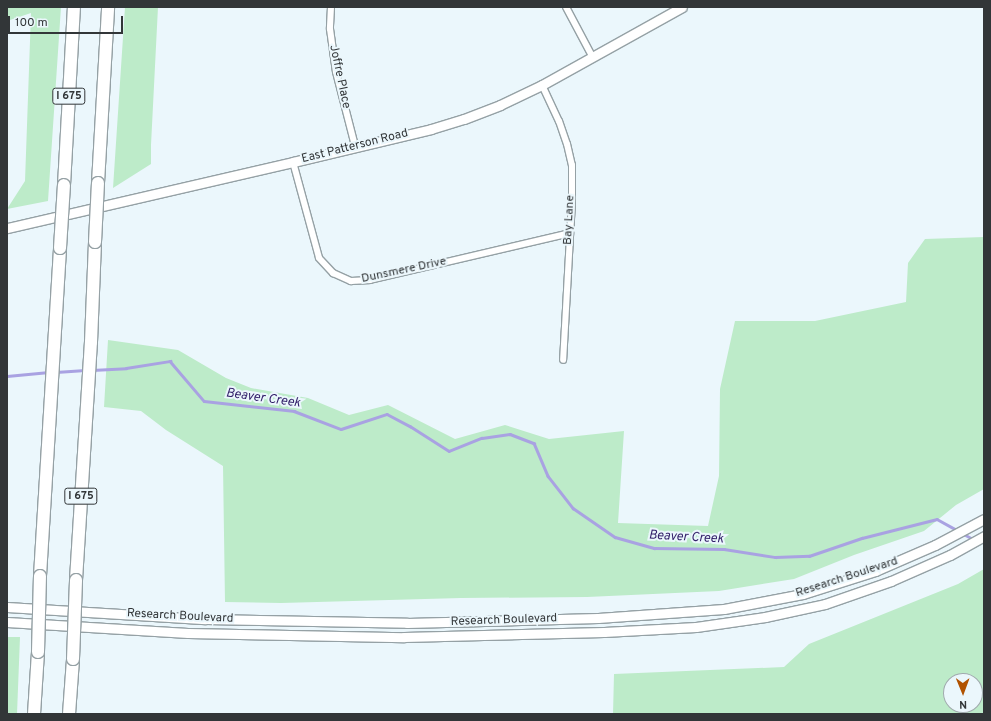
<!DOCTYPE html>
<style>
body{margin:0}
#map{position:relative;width:991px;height:721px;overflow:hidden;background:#ebf7fc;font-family:Overpass,sans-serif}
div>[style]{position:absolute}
.green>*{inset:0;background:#bdebc9}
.stream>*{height:2.5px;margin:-1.25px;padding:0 1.25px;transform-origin:1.25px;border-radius:1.25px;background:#a9a2e2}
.roads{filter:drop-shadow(1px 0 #95a1a5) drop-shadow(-1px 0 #95a1a5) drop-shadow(0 1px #95a1a5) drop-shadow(0 -1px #95a1a5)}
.street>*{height:6px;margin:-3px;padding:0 3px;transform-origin:3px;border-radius:3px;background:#fff}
.secondary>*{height:9px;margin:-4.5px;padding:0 4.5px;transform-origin:4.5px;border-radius:4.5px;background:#fff}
.highway>*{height:12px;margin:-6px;padding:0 6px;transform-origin:6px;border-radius:6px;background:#fff}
.bridges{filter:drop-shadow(1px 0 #95a1a5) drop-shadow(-1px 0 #95a1a5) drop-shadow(0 1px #95a1a5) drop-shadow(0 -1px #95a1a5)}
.highway-bridge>*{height:12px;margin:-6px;padding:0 6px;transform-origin:6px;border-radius:6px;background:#fff}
span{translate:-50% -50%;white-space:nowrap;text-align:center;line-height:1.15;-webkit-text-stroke:4px #ebf7fc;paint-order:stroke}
.shield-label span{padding:1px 3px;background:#ebf7fc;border:1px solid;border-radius:3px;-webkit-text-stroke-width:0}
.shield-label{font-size:11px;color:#323638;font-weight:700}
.street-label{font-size:12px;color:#323638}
.water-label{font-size:13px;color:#321f69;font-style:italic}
.frame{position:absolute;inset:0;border:8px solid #323638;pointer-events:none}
.north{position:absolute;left:943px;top:673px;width:40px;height:40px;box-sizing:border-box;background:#ebf7fc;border:1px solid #a1aaae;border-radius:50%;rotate:179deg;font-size:11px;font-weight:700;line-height:16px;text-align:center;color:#323638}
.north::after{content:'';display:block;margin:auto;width:14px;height:18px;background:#b15300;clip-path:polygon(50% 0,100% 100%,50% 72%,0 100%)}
.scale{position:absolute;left:8px;top:16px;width:115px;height:18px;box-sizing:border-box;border:2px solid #323638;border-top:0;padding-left:5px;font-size:12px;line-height:14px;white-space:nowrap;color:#323638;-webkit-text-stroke:3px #ebf7fc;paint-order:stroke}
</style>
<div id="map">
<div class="green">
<i style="clip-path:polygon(7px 7px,61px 7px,48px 201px,7px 209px,25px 181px,31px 13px,7px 21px)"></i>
<i style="clip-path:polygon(125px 7px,158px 7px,151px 145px,151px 164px,113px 188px)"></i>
<i style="clip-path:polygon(984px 237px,984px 489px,956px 505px,924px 531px,854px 555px,794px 579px,719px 591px,587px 597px,461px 598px,281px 603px,225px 602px,223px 466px,166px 430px,141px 411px,104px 407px,108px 340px,178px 350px,226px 378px,251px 388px,308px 398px,349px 415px,388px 405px,455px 439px,505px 425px,549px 439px,624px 431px,618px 523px,708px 526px,719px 476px,720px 389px,735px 321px,815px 321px,906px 302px,908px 263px,925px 239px)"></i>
<i style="clip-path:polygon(evenodd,984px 569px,984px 714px,613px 714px,614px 674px,784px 667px,809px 644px,958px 584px,984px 569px,951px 681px,975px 681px,975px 705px,951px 705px,951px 681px)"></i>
<i style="clip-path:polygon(7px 637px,20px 637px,17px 714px,7px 714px)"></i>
</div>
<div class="stream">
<i style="left:92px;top:370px;width:34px;rotate:-3deg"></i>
<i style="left:126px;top:368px;width:45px;rotate:-9deg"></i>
<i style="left:170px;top:361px;width:52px;rotate:49.6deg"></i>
<i style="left:204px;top:401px;width:91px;rotate:6.3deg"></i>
<i style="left:294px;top:411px;width:50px;rotate:21deg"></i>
<i style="left:341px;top:429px;width:48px;rotate:-18.1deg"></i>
<i style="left:387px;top:414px;width:26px;rotate:28deg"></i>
<i style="left:410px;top:426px;width:46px;rotate:32.7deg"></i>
<i style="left:449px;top:451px;width:35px;rotate:-22deg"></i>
<i style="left:482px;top:438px;width:28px;rotate:-8deg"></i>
<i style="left:510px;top:434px;width:26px;rotate:21deg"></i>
<i style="left:534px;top:443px;width:36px;rotate:67deg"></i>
<i style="left:548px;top:476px;width:41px;rotate:52deg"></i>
<i style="left:573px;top:508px;width:51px;rotate:34.6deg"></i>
<i style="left:615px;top:537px;width:41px;rotate:15.8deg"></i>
<i style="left:654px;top:548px;width:70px;rotate:0.8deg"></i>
<i style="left:724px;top:549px;width:52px;rotate:8.9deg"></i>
<i style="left:775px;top:557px;width:34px;rotate:-2deg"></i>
<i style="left:809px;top:556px;width:56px;rotate:-18.8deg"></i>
<i style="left:862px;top:538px;width:77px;rotate:-14.2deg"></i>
<i style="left:937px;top:519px;width:23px;rotate:29deg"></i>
<i style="left:56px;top:372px;width:29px;rotate:-4deg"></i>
<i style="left:7px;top:376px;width:42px;rotate:-5.4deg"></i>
<i style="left:962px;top:533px;width:13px;rotate:29deg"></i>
</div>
<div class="roads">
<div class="street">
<i style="left:331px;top:7px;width:22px;rotate:93deg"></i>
<i style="left:330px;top:29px;width:43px;rotate:82.1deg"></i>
<i style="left:336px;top:72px;width:76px;rotate:75.6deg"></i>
<i style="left:566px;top:7px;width:55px;rotate:62deg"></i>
<i style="left:542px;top:85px;width:40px;rotate:65deg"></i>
<i style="left:559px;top:121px;width:24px;rotate:71deg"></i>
<i style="left:567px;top:144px;width:22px;rotate:77deg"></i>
<i style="left:572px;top:165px;width:36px;rotate:90deg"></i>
<i style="left:572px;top:201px;width:159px;rotate:93.2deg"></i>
<i style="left:293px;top:162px;width:99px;rotate:74.8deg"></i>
<i style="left:319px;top:258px;width:21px;rotate:47deg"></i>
<i style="left:333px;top:273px;width:20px;rotate:24deg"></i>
<i style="left:351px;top:281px;width:19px;rotate:-3deg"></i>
<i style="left:370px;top:280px;width:205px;rotate:-13.2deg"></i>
</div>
<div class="secondary">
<i style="left:7px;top:228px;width:294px;rotate:-13deg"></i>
<i style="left:293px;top:162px;width:142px;rotate:-13.4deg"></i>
<i style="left:431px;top:129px;width:34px;rotate:-17deg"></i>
<i style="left:464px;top:119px;width:39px;rotate:-21deg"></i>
<i style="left:500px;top:105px;width:47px;rotate:-25.5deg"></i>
<i style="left:542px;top:85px;width:160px;rotate:-29.1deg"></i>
<i style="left:7px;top:607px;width:199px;rotate:3.5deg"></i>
<i style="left:206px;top:619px;width:201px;rotate:1.1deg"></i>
<i style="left:407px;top:623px;width:191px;rotate:-1.5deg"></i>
<i style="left:598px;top:618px;width:126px;rotate:-4.1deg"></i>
<i style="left:724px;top:609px;width:80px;rotate:-10.8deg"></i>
<i style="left:803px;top:594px;width:76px;rotate:-17.7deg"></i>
<i style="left:875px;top:571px;width:65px;rotate:-23.4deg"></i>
<i style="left:935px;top:545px;width:55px;rotate:-28deg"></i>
<i style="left:7px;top:622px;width:181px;rotate:3.5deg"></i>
<i style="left:188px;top:633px;width:216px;rotate:1.1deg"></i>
<i style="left:404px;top:637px;width:200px;rotate:-1.4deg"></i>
<i style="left:604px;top:632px;width:92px;rotate:-3.1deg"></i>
<i style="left:696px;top:627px;width:70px;rotate:-8.2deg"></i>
<i style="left:765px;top:617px;width:61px;rotate:-12.2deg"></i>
<i style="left:825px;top:604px;width:70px;rotate:-19.2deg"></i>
<i style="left:891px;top:581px;width:64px;rotate:-23.8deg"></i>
<i style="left:950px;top:555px;width:39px;rotate:-29deg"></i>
</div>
<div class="highway">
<i style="left:98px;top:183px;width:176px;rotate:-86.7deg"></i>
<i style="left:64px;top:185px;width:178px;rotate:-86.8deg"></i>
<i style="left:40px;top:576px;width:329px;rotate:-86.5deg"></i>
<i style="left:76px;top:580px;width:238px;rotate:-86.4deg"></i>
<i style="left:91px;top:342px;width:100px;rotate:-87.7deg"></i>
<i style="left:34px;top:714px;width:62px;rotate:-86.3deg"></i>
<i style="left:69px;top:714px;width:55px;rotate:-85.8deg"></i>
</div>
</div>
<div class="bridges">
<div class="highway-bridge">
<i style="left:95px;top:242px;width:59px;rotate:-87.1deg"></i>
<i style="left:60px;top:248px;width:63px;rotate:-86.4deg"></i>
<i style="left:38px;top:652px;width:76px;rotate:-88.5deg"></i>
<i style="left:73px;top:659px;width:79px;rotate:-87.8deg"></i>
</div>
</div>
<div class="shield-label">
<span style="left:69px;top:96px">I 675</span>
<span style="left:81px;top:496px">I 675</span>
</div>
<div class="street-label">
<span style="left:339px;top:77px;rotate:78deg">Joffre Place</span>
<span style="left:355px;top:147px;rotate:-14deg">East Patterson Road</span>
<span style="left:570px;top:220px;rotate:-87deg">Bay Lane</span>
<span style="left:404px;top:271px;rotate:-12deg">Dunsmere Drive</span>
<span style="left:847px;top:578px;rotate:-18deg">Research Boulevard</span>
<span style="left:180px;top:617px;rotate:3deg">Research Boulevard</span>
<span style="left:504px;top:621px;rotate:-2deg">Research Boulevard</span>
</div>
<div class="water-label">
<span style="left:263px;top:399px;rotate:8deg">Beaver Creek</span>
<span style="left:686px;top:538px;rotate:3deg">Beaver Creek</span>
</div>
<div class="frame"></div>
<div class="north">N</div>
<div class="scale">100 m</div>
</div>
